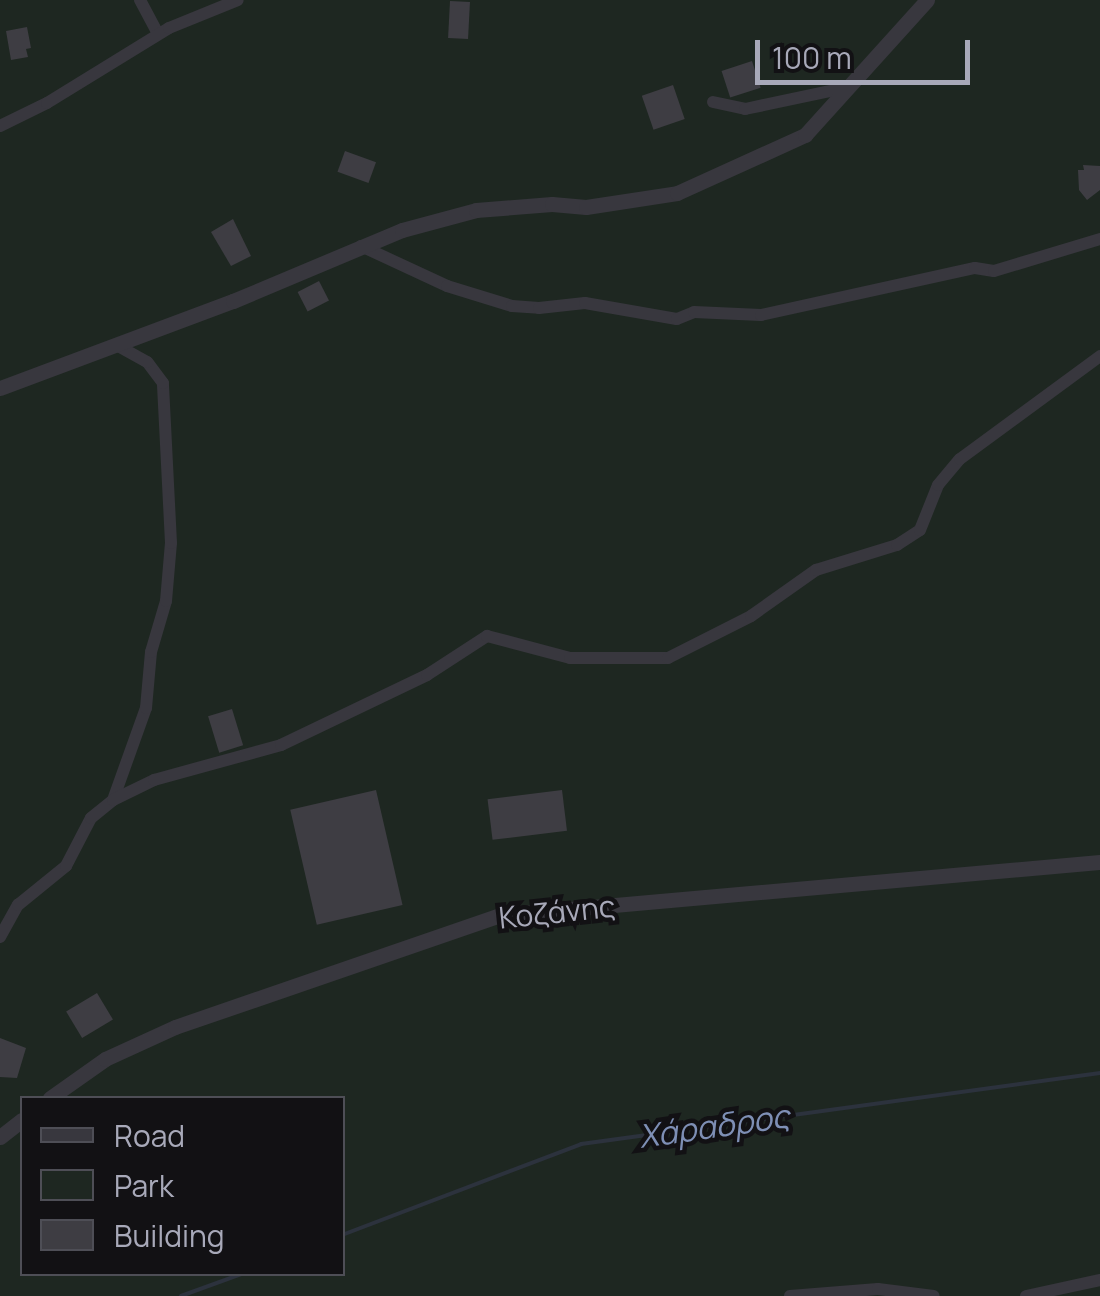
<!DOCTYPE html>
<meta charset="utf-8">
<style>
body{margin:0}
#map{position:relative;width:1100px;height:1296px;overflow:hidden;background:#171619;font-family:Manrope,sans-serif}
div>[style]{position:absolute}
.green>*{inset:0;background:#1e2721}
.stream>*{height:4px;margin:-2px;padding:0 2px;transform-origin:2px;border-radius:2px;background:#2c323d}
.building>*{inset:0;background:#3e3d43;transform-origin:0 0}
.minor>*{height:12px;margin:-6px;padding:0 6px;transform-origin:6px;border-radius:6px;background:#38373e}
.tertiary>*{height:15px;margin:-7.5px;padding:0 7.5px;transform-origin:7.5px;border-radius:7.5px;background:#38373e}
span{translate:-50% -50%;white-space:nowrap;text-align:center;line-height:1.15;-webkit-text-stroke:9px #121114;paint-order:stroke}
.street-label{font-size:30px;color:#a8a9b9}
.water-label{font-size:32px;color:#7e8fb5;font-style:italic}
.legend{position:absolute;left:20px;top:1096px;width:325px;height:180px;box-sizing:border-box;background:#121114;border:2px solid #4e4e56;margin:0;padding:12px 18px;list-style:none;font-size:30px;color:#a8a9b9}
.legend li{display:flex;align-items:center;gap:20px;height:50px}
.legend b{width:50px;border:2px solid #4e4e56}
.scale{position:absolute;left:755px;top:40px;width:215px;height:45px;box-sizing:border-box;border:5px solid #a8a9b9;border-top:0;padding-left:12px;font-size:30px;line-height:35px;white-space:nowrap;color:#a8a9b9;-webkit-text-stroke:8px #121114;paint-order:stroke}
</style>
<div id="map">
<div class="green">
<i style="clip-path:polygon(evenodd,0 0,1100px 0,1100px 1296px,0 1296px,0 0,22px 1098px,342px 1098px,342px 1274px,22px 1274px,22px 1098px)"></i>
</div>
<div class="stream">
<i style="left:342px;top:1235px;width:256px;rotate:-20.8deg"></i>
<i style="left:581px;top:1144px;width:524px;rotate:-7.79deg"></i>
<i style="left:181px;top:1296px;width:64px;rotate:-20.1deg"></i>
</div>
<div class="building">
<i style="left:450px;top:1px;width:20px;height:37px;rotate:3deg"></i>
<i style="clip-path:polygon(27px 27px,31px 48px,26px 49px,28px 57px,11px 60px,6px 31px)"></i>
<i style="left:752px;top:61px;width:28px;height:32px;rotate:72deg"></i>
<i style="left:673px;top:85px;width:36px;height:33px;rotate:71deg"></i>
<i style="left:345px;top:151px;width:33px;height:22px;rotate:20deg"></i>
<i style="clip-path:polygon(1083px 165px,1100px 166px,1100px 190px,1087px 200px,1079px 190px,1078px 170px,1084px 170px)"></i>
<i style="clip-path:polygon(233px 219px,251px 256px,231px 266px,211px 232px)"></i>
<i style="left:319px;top:281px;width:22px;height:24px;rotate:63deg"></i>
<i style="left:232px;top:709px;width:38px;height:25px;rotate:73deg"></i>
<i style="left:376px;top:790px;width:118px;height:88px;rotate:77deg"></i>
<i style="left:562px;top:790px;width:41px;height:75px;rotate:83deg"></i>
<i style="left:97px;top:993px;width:31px;height:36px;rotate:59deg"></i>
<i style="clip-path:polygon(0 1038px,26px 1048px,17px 1078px,0 1077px)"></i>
</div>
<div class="minor">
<i style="left:140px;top:0;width:38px;rotate:62deg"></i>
<i style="left:713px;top:102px;width:33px;rotate:12deg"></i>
<i style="left:745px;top:109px;width:102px;rotate:-11.9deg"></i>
<i style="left:0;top:126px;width:52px;rotate:-26.1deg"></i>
<i style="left:47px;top:103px;width:143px;rotate:-31.6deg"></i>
<i style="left:169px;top:28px;width:74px;rotate:-22.1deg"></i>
<i style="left:361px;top:246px;width:95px;rotate:24.9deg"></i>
<i style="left:447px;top:286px;width:68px;rotate:17.1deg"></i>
<i style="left:512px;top:306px;width:27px;rotate:4deg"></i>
<i style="left:539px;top:308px;width:46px;rotate:-6.2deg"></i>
<i style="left:585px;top:303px;width:93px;rotate:9.9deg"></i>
<i style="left:677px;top:319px;width:18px;rotate:-22deg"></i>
<i style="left:694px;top:312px;width:67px;rotate:2.6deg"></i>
<i style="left:761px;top:315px;width:219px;rotate:-12.4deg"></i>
<i style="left:975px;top:268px;width:19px;rotate:9deg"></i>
<i style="left:994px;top:271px;width:111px;rotate:-16.8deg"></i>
<i style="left:113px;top:800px;width:98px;rotate:-70.3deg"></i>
<i style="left:146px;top:708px;width:56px;rotate:-84.9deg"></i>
<i style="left:151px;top:652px;width:53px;rotate:-73.6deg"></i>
<i style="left:166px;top:601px;width:58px;rotate:-85.1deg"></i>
<i style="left:171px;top:543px;width:160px;rotate:-92.9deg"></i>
<i style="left:163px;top:383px;width:26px;rotate:-127deg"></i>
<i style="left:147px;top:362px;width:35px;rotate:-151deg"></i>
<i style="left:0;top:937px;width:37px;rotate:-61deg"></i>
<i style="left:18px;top:905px;width:62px;rotate:-39.1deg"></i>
<i style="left:66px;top:866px;width:54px;rotate:-62.5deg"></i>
<i style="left:91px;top:818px;width:28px;rotate:-39deg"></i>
<i style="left:113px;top:800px;width:46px;rotate:-26deg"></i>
<i style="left:154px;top:780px;width:132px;rotate:-15.4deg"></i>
<i style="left:281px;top:745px;width:162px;rotate:-25.6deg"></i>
<i style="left:427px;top:675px;width:72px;rotate:-33deg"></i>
<i style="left:487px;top:636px;width:86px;rotate:14.8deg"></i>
<i style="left:570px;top:658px;width:98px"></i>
<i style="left:668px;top:658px;width:93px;rotate:-26.8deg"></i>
<i style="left:751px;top:616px;width:80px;rotate:-35.3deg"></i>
<i style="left:816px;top:570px;width:85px;rotate:-17.2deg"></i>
<i style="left:897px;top:545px;width:27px;rotate:-33deg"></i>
<i style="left:920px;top:530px;width:48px;rotate:-68.2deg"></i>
<i style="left:938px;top:485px;width:34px;rotate:-50deg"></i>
<i style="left:960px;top:459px;width:174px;rotate:-36.3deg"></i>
<i style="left:790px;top:1296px;width:88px;rotate:-4.5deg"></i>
<i style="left:878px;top:1289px;width:56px;rotate:7.1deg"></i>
<i style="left:1026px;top:1296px;width:76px;rotate:-12.2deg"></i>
</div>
<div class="tertiary">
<i style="left:0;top:388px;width:249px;rotate:-20.5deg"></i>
<i style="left:233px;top:301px;width:183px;rotate:-22.8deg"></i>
<i style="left:402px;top:230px;width:77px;rotate:-15.1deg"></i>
<i style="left:476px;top:210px;width:76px;rotate:-4.5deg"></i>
<i style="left:552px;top:204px;width:34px;rotate:5deg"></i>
<i style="left:586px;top:207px;width:92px;rotate:-8.7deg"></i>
<i style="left:677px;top:193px;width:141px;rotate:-24.4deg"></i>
<i style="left:805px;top:135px;width:182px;rotate:-47.9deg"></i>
<i style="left:50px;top:1098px;width:67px;rotate:-35.3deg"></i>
<i style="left:105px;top:1059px;width:77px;rotate:-24.6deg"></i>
<i style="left:175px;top:1027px;width:345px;rotate:-19deg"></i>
<i style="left:501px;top:915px;width:601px;rotate:-5.06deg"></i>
<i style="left:0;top:1137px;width:28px;rotate:-38deg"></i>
</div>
<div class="street-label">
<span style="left:557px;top:912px;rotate:-6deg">Κοζάνης</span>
</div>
<div class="water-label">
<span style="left:714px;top:1126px;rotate:-8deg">Χάραδρος</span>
</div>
<ul class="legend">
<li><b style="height:12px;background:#38373e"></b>Road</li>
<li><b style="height:28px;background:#1e2721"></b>Park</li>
<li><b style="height:28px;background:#3e3d43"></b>Building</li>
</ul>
<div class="scale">100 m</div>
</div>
